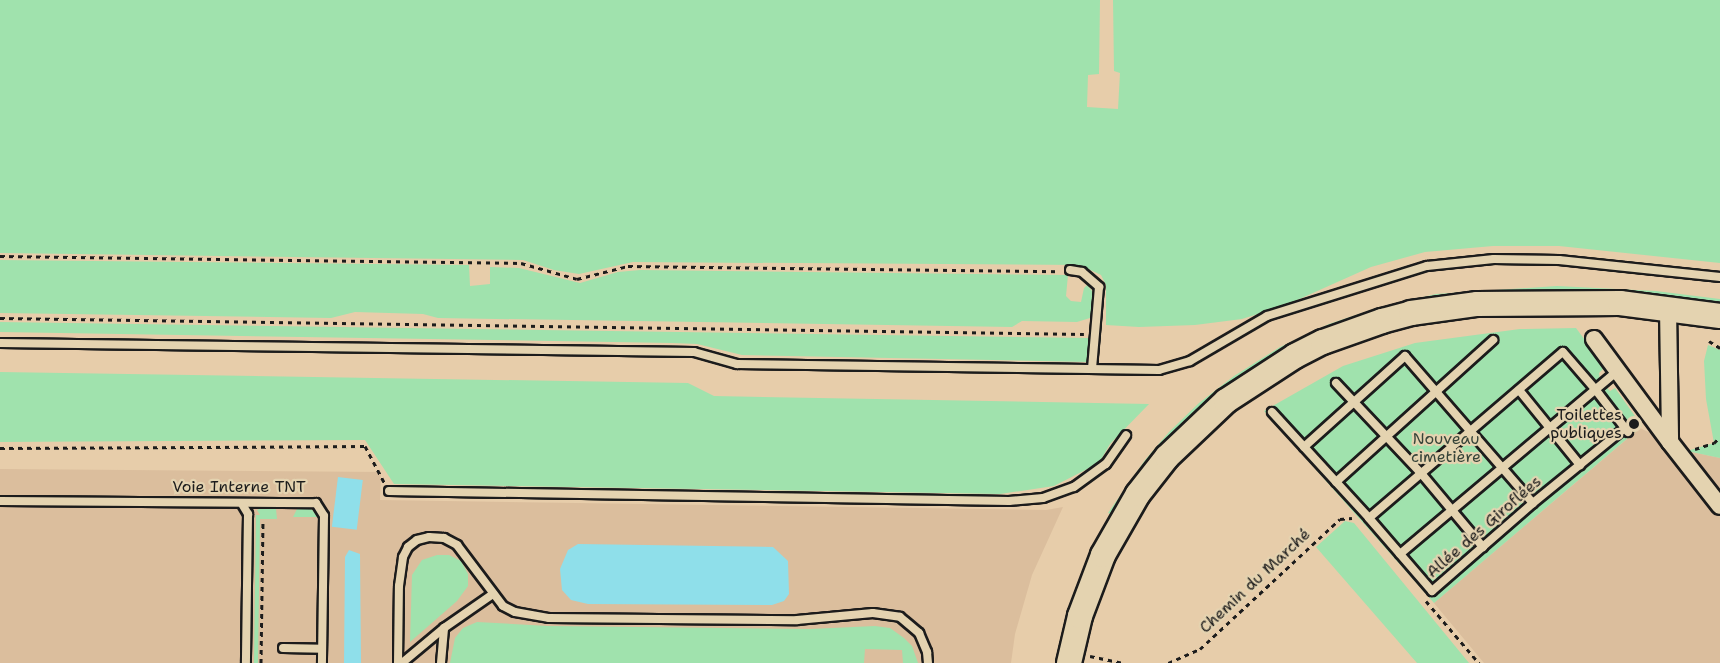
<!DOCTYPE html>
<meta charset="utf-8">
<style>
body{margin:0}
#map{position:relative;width:1720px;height:663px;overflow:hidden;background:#e7cdaa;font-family:"Shantell Sans",sans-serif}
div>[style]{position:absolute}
.built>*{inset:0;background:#dbbe9d}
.green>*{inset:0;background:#a0e2ad}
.water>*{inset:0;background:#8fdfea;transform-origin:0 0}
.path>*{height:3px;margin-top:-1.5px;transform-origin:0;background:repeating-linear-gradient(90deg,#1c1c1c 0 4.5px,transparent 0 9px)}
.roads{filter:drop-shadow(2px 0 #1c1c1c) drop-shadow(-2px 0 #1c1c1c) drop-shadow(0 2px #1c1c1c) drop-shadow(0 -2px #1c1c1c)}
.lane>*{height:8px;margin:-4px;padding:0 4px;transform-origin:4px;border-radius:4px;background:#e4d3b0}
.street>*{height:16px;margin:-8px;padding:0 8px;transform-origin:8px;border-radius:8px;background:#e4d3b0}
.secondary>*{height:24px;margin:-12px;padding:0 12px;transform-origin:12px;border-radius:12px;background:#e4d3b0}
.dots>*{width:16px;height:16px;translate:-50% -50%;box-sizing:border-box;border:3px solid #e4d3b0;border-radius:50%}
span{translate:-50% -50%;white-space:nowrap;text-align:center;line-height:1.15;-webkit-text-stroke:4.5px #e4d3b0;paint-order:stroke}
.poi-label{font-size:16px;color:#1c1c1c}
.right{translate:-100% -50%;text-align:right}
.park-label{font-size:16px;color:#364439}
.street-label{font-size:16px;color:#1c1c1c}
</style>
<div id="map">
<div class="built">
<i style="clip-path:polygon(1640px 428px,1687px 451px,1720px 458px,1720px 663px,1484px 663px,1434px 603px)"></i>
<i style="clip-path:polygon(0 469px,381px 472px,380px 500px,1046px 510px,1063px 507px,1032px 575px,1015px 634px,1011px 663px,0 663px)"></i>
</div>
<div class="green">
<i style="clip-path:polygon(0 0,1100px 0,1099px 74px,1088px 75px,1087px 107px,1118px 109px,1120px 73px,1114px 71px,1113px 0,1720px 0,1720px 263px,1559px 246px,1493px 246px,1425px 252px,1371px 267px,1286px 305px,1242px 319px,1195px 325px,1139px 327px,1106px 325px,1106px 285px,1101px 275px,1080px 265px,633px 262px,579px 274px,554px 270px,523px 260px,0 253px)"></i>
<i style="clip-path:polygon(0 260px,469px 265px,470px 286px,490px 284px,490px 267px,519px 268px,580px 283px,618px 272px,640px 270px,1068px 275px,1066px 296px,1071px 301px,1081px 302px,1084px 288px,1087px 285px,1092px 291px,1094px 304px,1090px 318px,1077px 322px,1022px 321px,1012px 327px,438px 318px,423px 314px,355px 312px,331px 318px,0 313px)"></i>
<i style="clip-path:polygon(1557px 286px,1656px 291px,1720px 299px,1720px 305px,1574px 292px,1297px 344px,1114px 515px,1108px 513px,1145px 460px,1169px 432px,1199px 403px,1234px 376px,1280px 347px,1329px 324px,1377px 308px,1436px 294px)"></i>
<i style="clip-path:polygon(0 322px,1089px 338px,1087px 362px,742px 355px,697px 344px,672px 343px,0 332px)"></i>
<i style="clip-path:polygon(1576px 328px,1605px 367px,1599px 373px,1600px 380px,1610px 391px,1615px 388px,1642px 426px,1434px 603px,1264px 411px,1343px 366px,1415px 343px,1520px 329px)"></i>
<i style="clip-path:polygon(1708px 345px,1720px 350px,1720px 458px,1687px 451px,1714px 443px,1706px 399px,1704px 361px)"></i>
<i style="clip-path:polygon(0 372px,688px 383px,714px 396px,1149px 404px,1110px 444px,1099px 463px,1054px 486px,1000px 494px,394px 484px,365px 440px,0 442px)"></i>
<i style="clip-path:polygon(309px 506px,318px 517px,293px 517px,297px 509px)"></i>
<i style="clip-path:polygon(264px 507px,276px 509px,277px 519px,260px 519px,258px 663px,254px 663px,256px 515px,260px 515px,257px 510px)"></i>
<i style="clip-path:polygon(1345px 521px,1354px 523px,1469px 663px,1417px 663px,1316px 547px)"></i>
<i style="clip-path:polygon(437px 555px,449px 555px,461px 561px,468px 574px,468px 586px,457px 601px,410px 642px,412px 575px,422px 560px)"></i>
<i style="clip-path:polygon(477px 622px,548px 626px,810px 629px,875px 626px,890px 628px,904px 638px,912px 646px,918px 663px,903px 663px,902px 650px,865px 649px,864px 663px,450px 663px,455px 638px,463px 628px)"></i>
</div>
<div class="water">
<i style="left:338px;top:477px;width:25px;height:50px;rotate:7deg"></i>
<i style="clip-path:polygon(578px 544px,773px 547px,788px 561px,789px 594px,784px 601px,772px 605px,588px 604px,571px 600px,562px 590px,560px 569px,568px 550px)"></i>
<i style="clip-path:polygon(349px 550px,360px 554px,361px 663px,344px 663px,345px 557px)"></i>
</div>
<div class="path">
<i style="left:0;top:256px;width:521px;rotate:0.77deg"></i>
<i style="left:521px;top:263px;width:58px;rotate:15.9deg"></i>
<i style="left:577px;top:279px;width:53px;rotate:-14.3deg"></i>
<i style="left:628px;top:266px;width:431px;rotate:0.7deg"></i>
<i style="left:0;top:318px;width:1084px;rotate:0.85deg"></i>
<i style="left:1709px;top:341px;width:13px;rotate:32deg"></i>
<i style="left:0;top:448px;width:365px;rotate:-0.3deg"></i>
<i style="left:365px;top:446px;width:41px;rotate:62.2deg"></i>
<i style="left:1695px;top:449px;width:20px;rotate:-18deg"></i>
<i style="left:1714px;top:443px;width:8px;rotate:-45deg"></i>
<i style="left:1426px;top:601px;width:82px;rotate:49.5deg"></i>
<i style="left:1090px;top:656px;width:34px;rotate:12deg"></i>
<i style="left:261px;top:663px;width:143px;rotate:-89.2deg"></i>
<i style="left:1168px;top:663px;width:35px;rotate:-24deg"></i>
<i style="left:1200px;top:649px;width:191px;rotate:-42.9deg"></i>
<i style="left:1340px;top:519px;width:12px;rotate:-5deg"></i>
</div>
<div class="roads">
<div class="lane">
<i style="left:1070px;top:270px;width:12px;rotate:9deg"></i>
<i style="left:1082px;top:272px;width:23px;rotate:41deg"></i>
<i style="left:1099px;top:287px;width:82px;rotate:94.9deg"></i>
<i style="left:0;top:343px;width:694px;rotate:0.74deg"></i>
<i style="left:694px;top:352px;width:45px;rotate:15.6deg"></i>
<i style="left:737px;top:364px;width:422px;rotate:0.8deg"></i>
<i style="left:1159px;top:370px;width:32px;rotate:-16deg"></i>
<i style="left:1190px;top:361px;width:89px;rotate:-30.3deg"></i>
<i style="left:1267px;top:316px;width:168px;rotate:-17.4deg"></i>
<i style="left:1427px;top:266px;width:67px;rotate:-6deg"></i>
<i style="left:1494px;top:259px;width:65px;rotate:0.9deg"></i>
<i style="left:1559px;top:260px;width:162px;rotate:6deg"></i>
<i style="left:1336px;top:383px;width:122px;rotate:46.7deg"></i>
<i style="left:1420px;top:472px;width:98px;rotate:50deg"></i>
<i style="left:1519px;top:390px;width:97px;rotate:50.9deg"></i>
<i style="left:1272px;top:412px;width:144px;rotate:47.5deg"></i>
<i style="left:1625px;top:428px;width:119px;rotate:140.8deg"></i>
<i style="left:1533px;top:503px;width:134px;rotate:138.9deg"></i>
<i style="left:1432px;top:591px;width:96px;rotate:-130.8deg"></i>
<i style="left:1369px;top:518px;width:255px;rotate:-40.6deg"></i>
<i style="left:1563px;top:352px;width:49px;rotate:49.1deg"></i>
<i style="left:1595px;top:389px;width:49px;rotate:52.4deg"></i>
<i style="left:1625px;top:428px;width:5px;rotate:53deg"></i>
<i style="left:1304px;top:447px;width:136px;rotate:-42deg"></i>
<i style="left:1405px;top:356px;width:195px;rotate:49deg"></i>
<i style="left:1336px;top:482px;width:212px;rotate:-42.1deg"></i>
<i style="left:389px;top:491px;width:620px;rotate:0.92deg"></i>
<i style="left:1009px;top:501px;width:34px;rotate:-5deg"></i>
<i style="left:1043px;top:498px;width:33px;rotate:-20deg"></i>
<i style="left:1074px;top:487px;width:39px;rotate:-36deg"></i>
<i style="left:1106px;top:464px;width:35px;rotate:-55deg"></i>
<i style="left:0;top:501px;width:316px;rotate:0.4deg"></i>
<i style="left:316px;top:503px;width:15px;rotate:58deg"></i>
<i style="left:324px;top:516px;width:147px;rotate:90.8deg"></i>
<i style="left:242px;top:504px;width:12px;rotate:59deg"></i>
<i style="left:248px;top:514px;width:149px;rotate:90.8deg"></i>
<i style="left:1400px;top:554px;width:284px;rotate:-40.1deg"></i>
<i style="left:283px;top:648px;width:39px;rotate:1deg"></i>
<i style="left:398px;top:663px;width:77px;rotate:-89.3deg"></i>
<i style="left:399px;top:586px;width:29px;rotate:-82deg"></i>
<i style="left:403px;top:557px;width:11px;rotate:-63deg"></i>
<i style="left:408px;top:547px;width:11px;rotate:-38deg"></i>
<i style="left:417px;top:540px;width:12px;rotate:-14deg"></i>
<i style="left:429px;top:537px;width:15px;rotate:4deg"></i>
<i style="left:444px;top:538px;width:15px;rotate:28deg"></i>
<i style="left:457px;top:545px;width:76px;rotate:53deg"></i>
<i style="left:503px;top:606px;width:13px;rotate:27deg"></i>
<i style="left:515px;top:612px;width:35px;rotate:10deg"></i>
<i style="left:549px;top:618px;width:248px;rotate:0.5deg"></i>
<i style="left:797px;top:620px;width:76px;rotate:-5.3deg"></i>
<i style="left:873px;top:613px;width:27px;rotate:8deg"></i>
<i style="left:900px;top:617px;width:25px;rotate:40deg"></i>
<i style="left:919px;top:633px;width:21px;rotate:67deg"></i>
<i style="left:927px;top:652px;width:11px;rotate:85deg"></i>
<i style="left:402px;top:663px;width:55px;rotate:-39.8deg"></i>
<i style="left:441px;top:663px;width:35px;rotate:-85deg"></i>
<i style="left:444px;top:628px;width:60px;rotate:-34.8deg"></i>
</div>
<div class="street">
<i style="left:1668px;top:308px;width:134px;rotate:89.1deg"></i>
<i style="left:1670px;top:442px;width:81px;rotate:52deg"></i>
<i style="left:1594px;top:339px;width:128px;rotate:53.6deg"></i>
</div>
<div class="secondary">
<i style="left:1069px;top:663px;width:48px;rotate:-76.8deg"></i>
<i style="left:1080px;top:616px;width:65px;rotate:-69.3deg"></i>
<i style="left:1103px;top:555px;width:70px;rotate:-60.2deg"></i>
<i style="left:1138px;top:494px;width:47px;rotate:-51.9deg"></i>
<i style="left:1167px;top:457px;width:81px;rotate:-43.5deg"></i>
<i style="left:1226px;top:401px;width:82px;rotate:-33.1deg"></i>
<i style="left:1295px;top:356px;width:31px;rotate:-27deg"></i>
<i style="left:1323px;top:342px;width:63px;rotate:-19.6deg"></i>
<i style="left:1382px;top:321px;width:30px;rotate:-15deg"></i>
<i style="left:1411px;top:313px;width:67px;rotate:-7.8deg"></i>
<i style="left:1477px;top:304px;width:143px;rotate:-0.4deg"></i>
<i style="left:1620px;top:303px;width:101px;rotate:7.4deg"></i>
</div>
</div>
<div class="dots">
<i style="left:1634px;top:424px;background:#1c1c1c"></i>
</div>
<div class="poi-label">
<span class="right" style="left:1622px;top:424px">Toilettes<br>publiques</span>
</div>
<div class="park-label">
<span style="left:1446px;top:448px">Nouveau<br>cimetière</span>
</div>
<div class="street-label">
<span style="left:239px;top:487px">Voie Interne TNT</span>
<span style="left:1484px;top:527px;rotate:-41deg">Allée des Giroflées</span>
<span style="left:1255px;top:581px;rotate:-43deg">Chemin du Marché</span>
</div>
</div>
